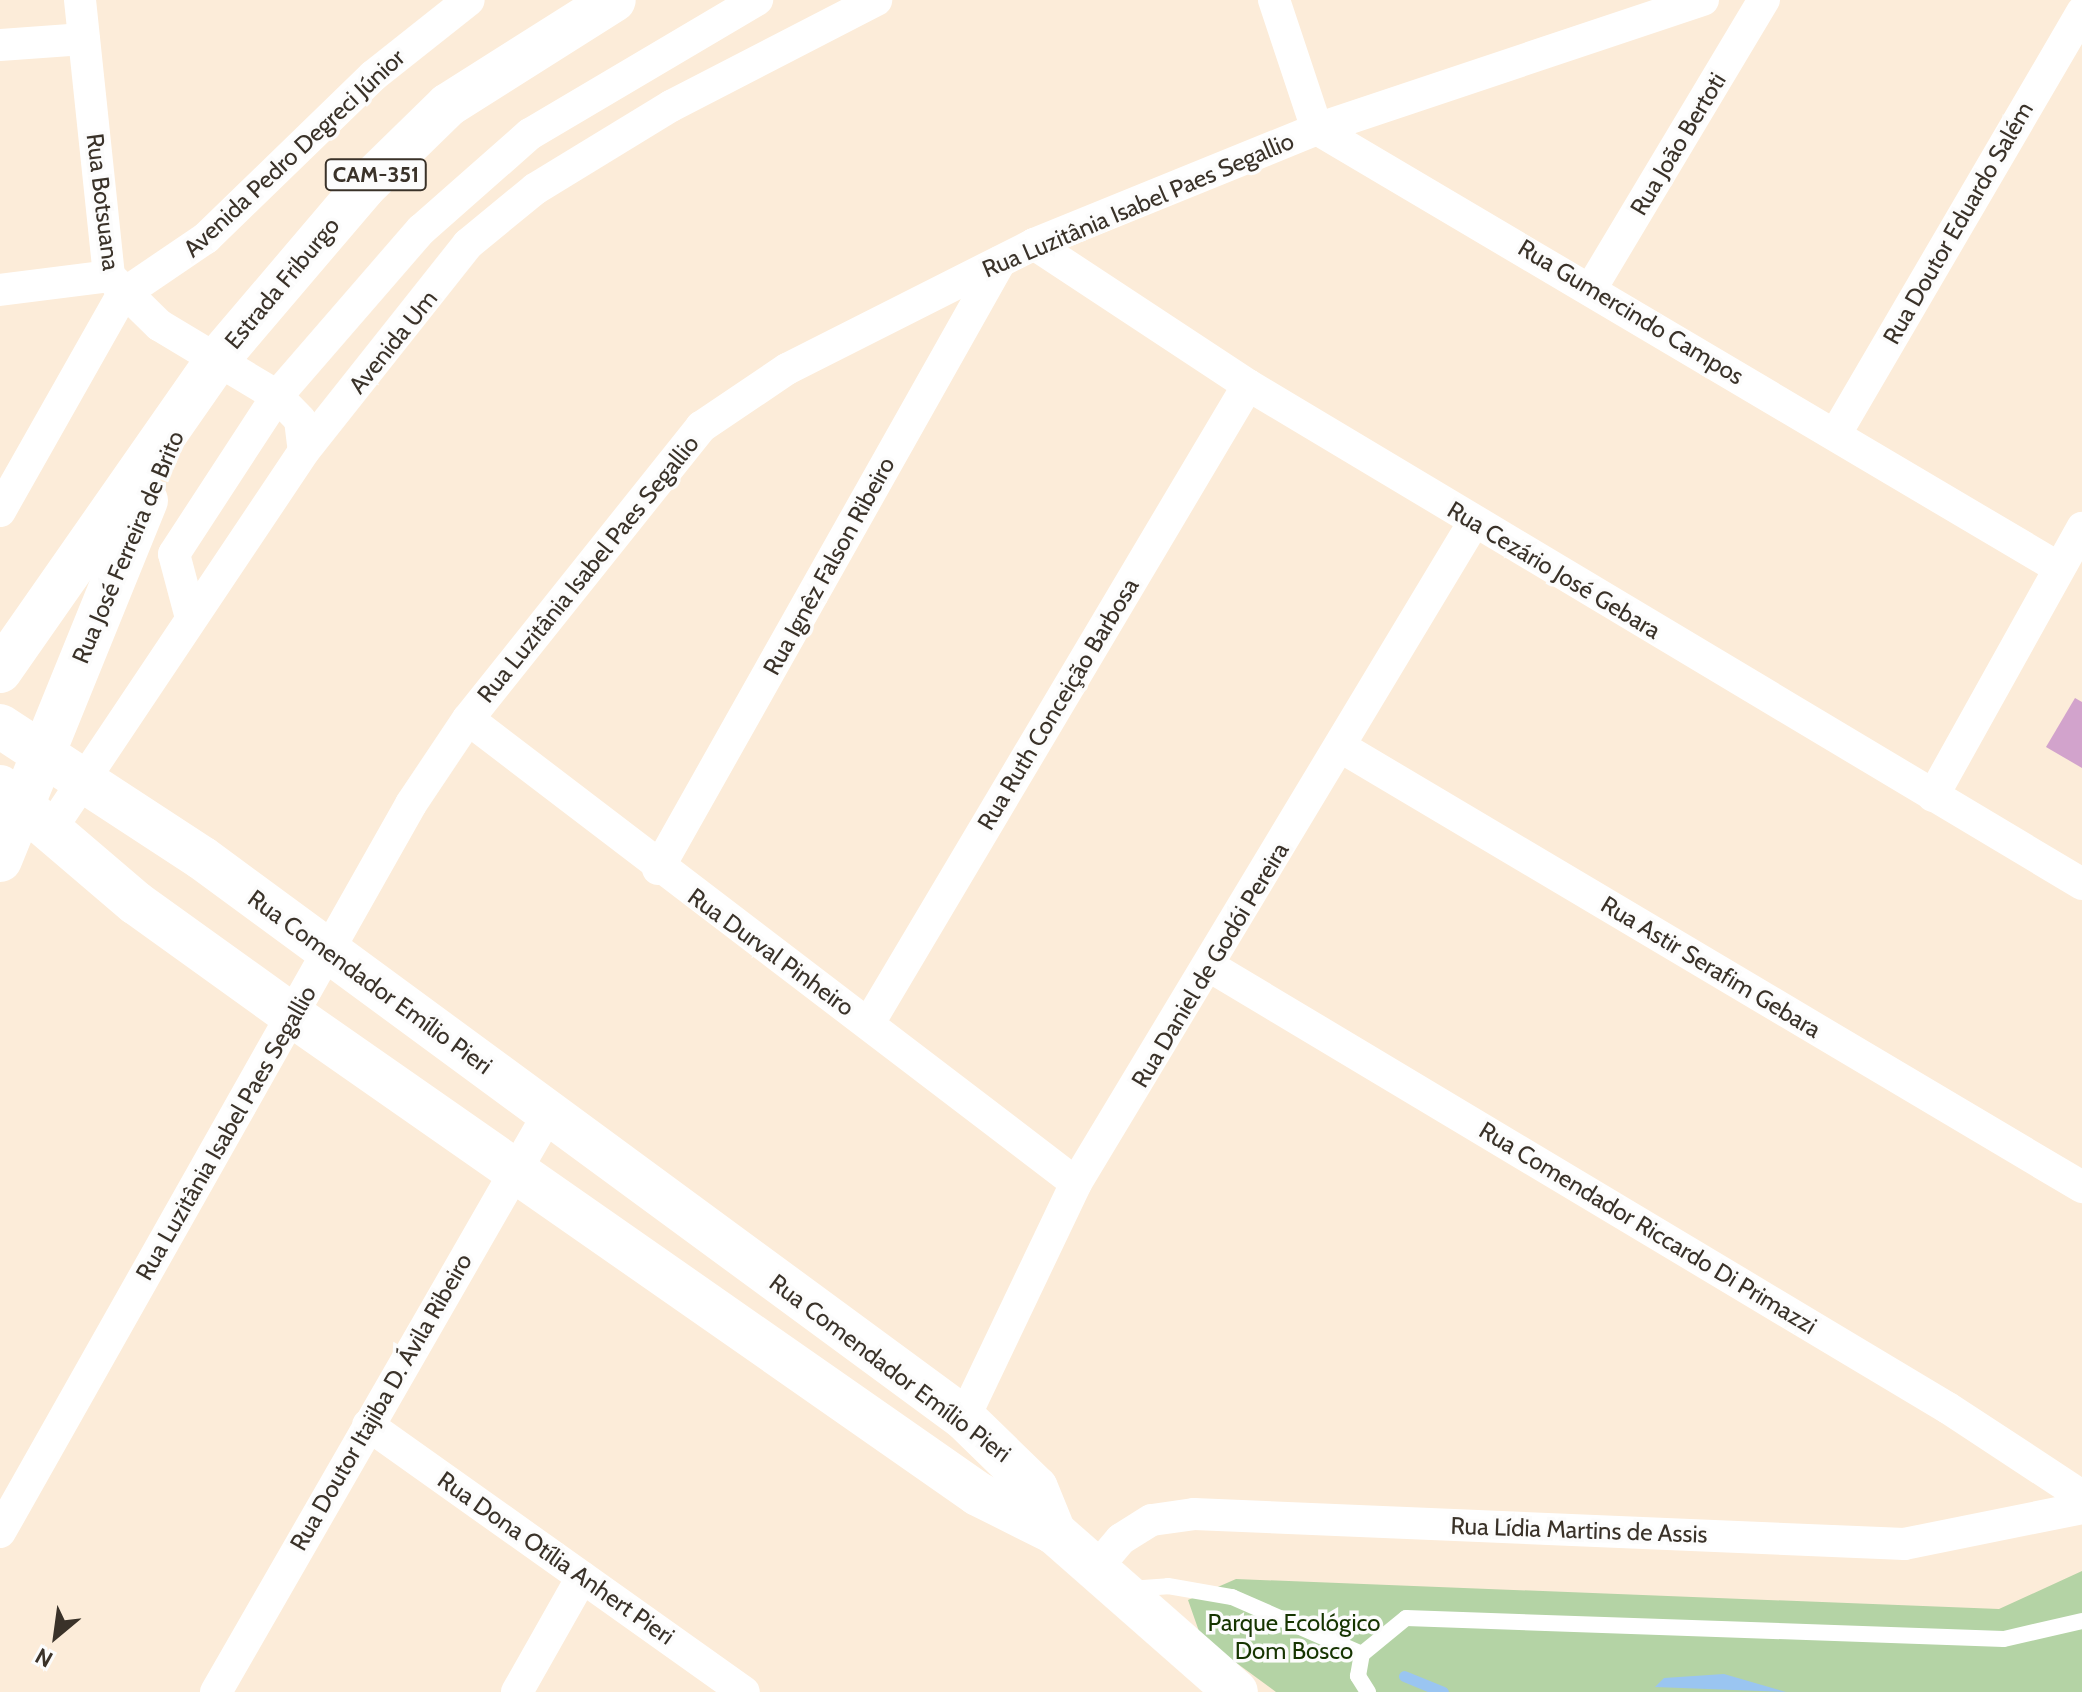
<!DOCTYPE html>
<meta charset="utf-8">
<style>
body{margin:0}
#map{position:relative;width:2082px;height:1692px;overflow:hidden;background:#fcecd9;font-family:Cabin,sans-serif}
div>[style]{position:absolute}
.green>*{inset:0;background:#b4d3a5}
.water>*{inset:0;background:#9ac5f1}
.stream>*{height:11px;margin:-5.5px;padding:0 5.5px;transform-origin:5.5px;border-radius:5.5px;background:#9ac5f1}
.building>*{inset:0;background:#d2a3cc}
.lane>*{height:16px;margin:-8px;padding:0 8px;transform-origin:8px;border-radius:8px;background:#fff}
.street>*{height:32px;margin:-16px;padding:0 16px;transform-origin:16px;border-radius:16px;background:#fff}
.secondary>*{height:44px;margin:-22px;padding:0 22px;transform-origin:22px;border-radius:22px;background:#fff}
.primary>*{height:44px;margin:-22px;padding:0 22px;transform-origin:22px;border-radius:22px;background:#fff}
span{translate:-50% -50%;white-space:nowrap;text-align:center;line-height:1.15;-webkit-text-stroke:7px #fcfcfc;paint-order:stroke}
.shield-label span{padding:2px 6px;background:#fcfcfc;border:2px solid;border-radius:6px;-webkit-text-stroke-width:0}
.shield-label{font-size:22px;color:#3a3229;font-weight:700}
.street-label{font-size:24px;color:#3a3229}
.park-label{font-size:24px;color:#163400}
.north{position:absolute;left:16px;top:1596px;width:80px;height:80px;-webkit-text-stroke:6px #fcfcfc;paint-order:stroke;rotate:209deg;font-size:22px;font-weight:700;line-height:32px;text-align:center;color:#3a3229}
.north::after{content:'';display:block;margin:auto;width:28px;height:36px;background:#3a3229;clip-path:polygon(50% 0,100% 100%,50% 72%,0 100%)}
</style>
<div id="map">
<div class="green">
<i style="clip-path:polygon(2082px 1571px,2082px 1692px,1276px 1692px,1201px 1637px,1188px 1600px,1236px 1579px,1999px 1609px)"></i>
</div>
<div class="water">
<i style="clip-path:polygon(1724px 1674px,1786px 1692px,1655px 1687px,1664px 1678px)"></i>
</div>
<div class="stream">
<i style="left:1404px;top:1676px;width:42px;rotate:22.3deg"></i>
</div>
<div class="building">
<i style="clip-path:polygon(2075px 698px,2082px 702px,2082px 768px,2046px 747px)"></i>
</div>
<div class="lane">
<i style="left:1129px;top:1589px;width:39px;rotate:-4deg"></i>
<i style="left:1168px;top:1586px;width:65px;rotate:9.8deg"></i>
<i style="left:1232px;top:1597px;width:142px;rotate:23.7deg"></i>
<i style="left:1368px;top:1692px;width:19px;rotate:-122deg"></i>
<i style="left:1358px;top:1676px;width:22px;rotate:-80deg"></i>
<i style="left:1362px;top:1654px;width:57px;rotate:-39.3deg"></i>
<i style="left:1406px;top:1618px;width:598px;rotate:2.01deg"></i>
<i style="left:2004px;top:1639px;width:80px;rotate:-13deg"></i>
</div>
<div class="street">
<i style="left:80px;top:0;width:278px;rotate:84deg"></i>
<i style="left:109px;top:276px;width:70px;rotate:44.4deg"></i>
<i style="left:159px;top:325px;width:138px;rotate:31deg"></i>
<i style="left:277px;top:396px;width:33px;rotate:46deg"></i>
<i style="left:300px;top:420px;width:31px;rotate:83deg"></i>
<i style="left:1274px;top:0;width:136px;rotate:71.6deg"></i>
<i style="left:1317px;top:129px;width:862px;rotate:30.61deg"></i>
<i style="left:0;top:45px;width:84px;rotate:-4.1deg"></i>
<i style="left:1034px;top:244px;width:256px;rotate:33.4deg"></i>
<i style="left:1248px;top:385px;width:972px;rotate:30.89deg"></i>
<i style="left:1592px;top:287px;width:335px;rotate:-59.1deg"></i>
<i style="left:0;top:290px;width:110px;rotate:-7.3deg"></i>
<i style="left:1835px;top:435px;width:490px;rotate:-59.7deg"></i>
<i style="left:0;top:511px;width:248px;rotate:-60.5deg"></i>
<i style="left:122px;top:295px;width:102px;rotate:-34.2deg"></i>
<i style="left:206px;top:238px;width:233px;rotate:-44.1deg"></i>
<i style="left:373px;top:76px;width:122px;rotate:-38.4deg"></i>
<i style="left:191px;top:618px;width:66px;rotate:-104.9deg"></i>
<i style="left:174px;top:554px;width:189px;rotate:-56.9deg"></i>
<i style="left:277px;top:396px;width:220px;rotate:-49.1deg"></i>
<i style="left:421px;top:230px;width:145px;rotate:-41.4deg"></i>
<i style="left:530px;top:134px;width:264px;rotate:-30.6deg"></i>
<i style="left:468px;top:719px;width:765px;rotate:37.35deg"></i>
<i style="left:1341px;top:747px;width:862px;rotate:30.7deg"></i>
<i style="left:1933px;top:796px;width:307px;rotate:-60.9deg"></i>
<i style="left:49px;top:832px;width:458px;rotate:-56.2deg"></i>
<i style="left:304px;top:451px;width:264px;rotate:-51.6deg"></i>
<i style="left:468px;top:244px;width:87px;rotate:-39.4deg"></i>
<i style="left:535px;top:189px;width:159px;rotate:-31.4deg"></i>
<i style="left:671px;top:106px;width:231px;rotate:-27.3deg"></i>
<i style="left:658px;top:869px;width:697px;rotate:-60.6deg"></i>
<i style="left:1211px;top:967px;width:859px;rotate:30.9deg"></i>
<i style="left:1948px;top:1408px;width:160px;rotate:33.3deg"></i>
<i style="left:869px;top:1023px;width:742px;rotate:-59.29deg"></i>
<i style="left:964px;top:1418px;width:260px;rotate:-64.5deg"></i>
<i style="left:1076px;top:1183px;width:772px;rotate:-58.95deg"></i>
<i style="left:368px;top:1425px;width:461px;rotate:35.4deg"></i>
<i style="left:0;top:1532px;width:836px;rotate:-60.55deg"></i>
<i style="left:411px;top:804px;width:102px;rotate:-56.2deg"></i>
<i style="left:468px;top:719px;width:374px;rotate:-51.4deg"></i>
<i style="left:701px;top:427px;width:104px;rotate:-34deg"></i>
<i style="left:787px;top:369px;width:277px;rotate:-26.8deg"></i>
<i style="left:1034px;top:244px;width:305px;rotate:-22.1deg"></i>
<i style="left:1317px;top:129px;width:407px;rotate:-18.5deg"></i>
<i style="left:1093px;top:1572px;width:43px;rotate:-49.7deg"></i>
<i style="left:1121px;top:1539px;width:36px;rotate:-32deg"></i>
<i style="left:1152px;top:1520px;width:42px;rotate:-8.1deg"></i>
<i style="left:1194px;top:1514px;width:711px;rotate:2.42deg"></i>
<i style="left:1904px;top:1544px;width:182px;rotate:-11.4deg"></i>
<i style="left:216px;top:1692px;width:668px;rotate:-60.1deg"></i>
<i style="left:517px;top:1692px;width:132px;rotate:-60.5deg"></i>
</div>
<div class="secondary">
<i style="left:0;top:726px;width:241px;rotate:33.2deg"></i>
<i style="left:202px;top:858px;width:946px;rotate:36.31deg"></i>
<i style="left:964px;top:1418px;width:100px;rotate:44.2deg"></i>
<i style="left:1036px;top:1488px;width:48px;rotate:67.8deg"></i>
<i style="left:0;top:787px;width:179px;rotate:40.5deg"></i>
<i style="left:136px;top:903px;width:192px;rotate:35.7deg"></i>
<i style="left:292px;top:1015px;width:837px;rotate:34.92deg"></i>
<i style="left:978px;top:1494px;width:85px;rotate:26.6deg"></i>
<i style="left:1054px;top:1532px;width:242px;rotate:41.3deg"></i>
</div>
<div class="primary">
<i style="left:0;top:671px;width:378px;rotate:-55.1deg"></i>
<i style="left:216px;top:361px;width:228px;rotate:-49.6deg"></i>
<i style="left:364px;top:187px;width:117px;rotate:-44.3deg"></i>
<i style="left:448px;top:105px;width:196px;rotate:-32.3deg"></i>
<i style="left:0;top:860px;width:388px;rotate:-67.9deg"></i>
</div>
<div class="shield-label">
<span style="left:376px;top:175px">CAM-351</span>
</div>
<div class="street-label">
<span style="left:1678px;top:144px;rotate:-59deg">Rua João Bertoti</span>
<span style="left:294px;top:153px;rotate:-43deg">Avenida Pedro Degreci Júnior</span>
<span style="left:103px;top:202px;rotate:83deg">Rua Botsuana</span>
<span style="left:1138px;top:205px;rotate:-23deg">Rua Luzitânia Isabel Paes Segallio</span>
<span style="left:1958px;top:223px;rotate:-60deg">Rua Doutor Eduardo Salém</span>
<span style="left:282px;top:283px;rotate:-50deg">Estrada Friburgo</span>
<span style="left:1631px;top:312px;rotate:31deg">Rua Gumercindo Campos</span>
<span style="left:393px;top:342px;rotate:-51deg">Avenida Um</span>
<span style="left:128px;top:547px;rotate:-67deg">Rua José Ferreira de Brito</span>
<span style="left:829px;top:566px;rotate:-61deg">Rua Ignêz Falson Ribeiro</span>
<span style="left:588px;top:569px;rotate:-51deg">Rua Luzitânia Isabel Paes Segallio</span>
<span style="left:1554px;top:570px;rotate:31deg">Rua Cezário José Gebara</span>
<span style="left:1058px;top:704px;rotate:-59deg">Rua Ruth Conceição Barbosa</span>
<span style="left:771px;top:952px;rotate:36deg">Rua Durval Pinheiro</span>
<span style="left:1210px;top:965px;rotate:-59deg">Rua Daniel de Godói Pereira</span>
<span style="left:1711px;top:967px;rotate:31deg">Rua Astir Serafim Gebara</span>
<span style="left:370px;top:982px;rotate:36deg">Rua Comendador Emílio Pieri</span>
<span style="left:226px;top:1133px;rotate:-60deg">Rua Luzitânia Isabel Paes Segallio</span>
<span style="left:1648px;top:1228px;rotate:31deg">Rua Comendador Riccardo Di Primazzi</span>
<span style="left:890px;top:1368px;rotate:37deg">Rua Comendador Emílio Pieri</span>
<span style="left:381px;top:1402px;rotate:-60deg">Rua Doutor Itajiba D. Ávila Ribeiro</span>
<span style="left:1579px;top:1530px;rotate:2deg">Rua Lídia Martins de Assis</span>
<span style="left:556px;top:1558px;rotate:35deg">Rua Dona Otília Anhert Pieri</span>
</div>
<div class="park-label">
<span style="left:1294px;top:1637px">Parque Ecológico<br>Dom Bosco</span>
</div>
<div class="north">N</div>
</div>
